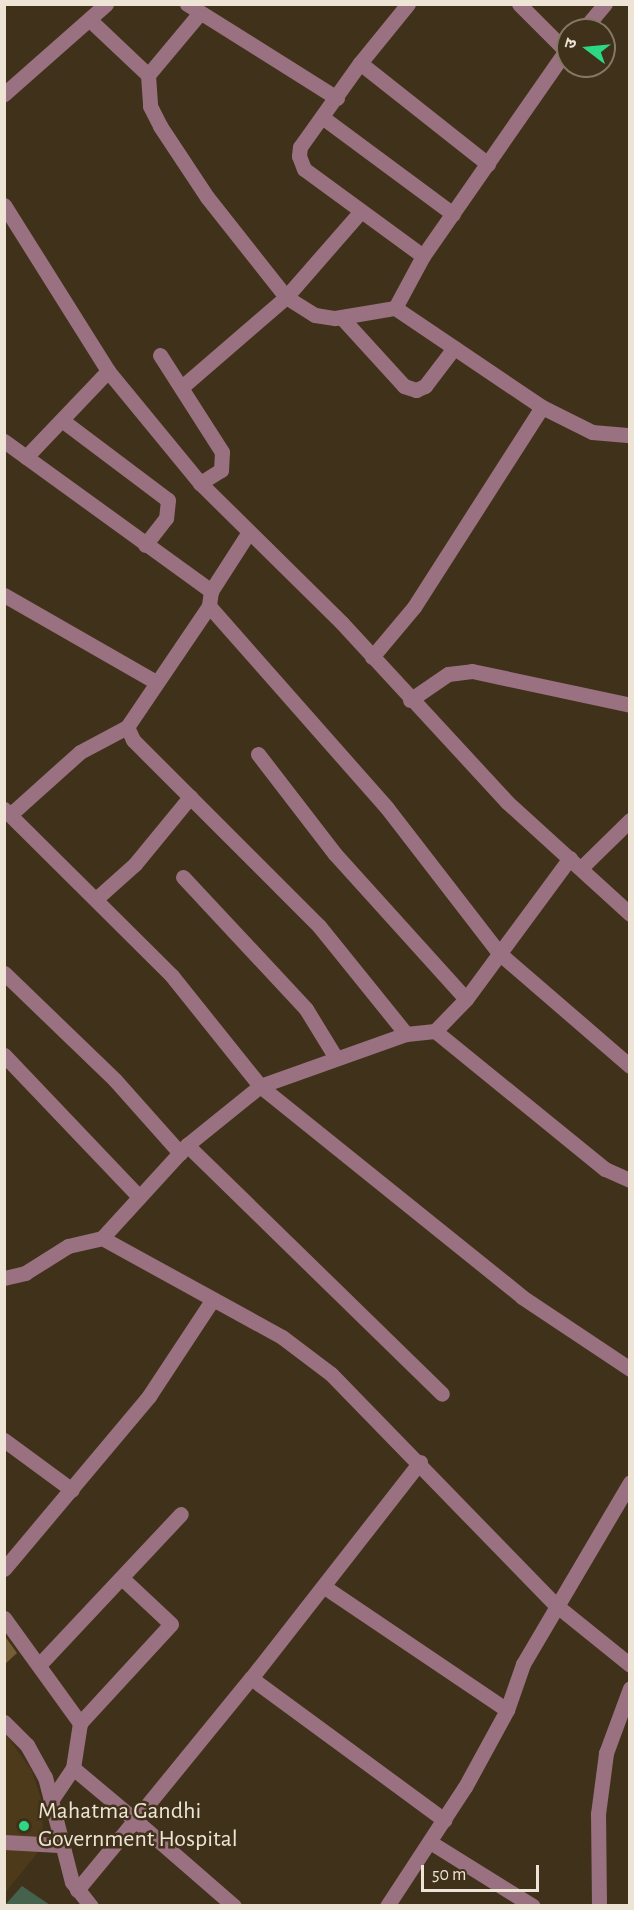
<!DOCTYPE html>
<meta charset="utf-8">
<style>
body{margin:0}
#map{position:relative;width:634px;height:1910px;overflow:hidden;background:#40321a;font-family:"Alegreya Sans","Noto Sans Devanagari",sans-serif}
div>[style]{position:absolute}
.built>*{inset:0;background:#4d3a1b}
.green>*{inset:0;background:#44624c}
.building>*{inset:0;background:#755d36}
.minor>*{height:15px;margin:-7.5px;padding:0 7.5px;transform-origin:7.5px;border-radius:7.5px;background:#9a7180}
.dots>*{width:16px;height:16px;translate:-50% -50%;box-sizing:border-box;border:3px solid #40321a;border-radius:50%}
span{translate:-50% -50%;white-space:nowrap;text-align:center;line-height:1.15;-webkit-text-stroke:5px #40321a;paint-order:stroke}
.poi-label{font-size:24px;color:#ede4d6}
.left{translate:0 -50%;text-align:left}
.frame{position:absolute;inset:0;border:6px solid #ede4d6;pointer-events:none}
.north{position:absolute;left:556px;top:18px;width:60px;height:60px;box-sizing:border-box;background:#40321a;border:2px solid #857965;border-radius:50%;rotate:286deg;font-size:16px;font-weight:700;line-height:24px;text-align:center;color:#ede4d6}
.north::after{content:'';display:block;margin:auto;width:21px;height:27px;background:#2cd884;clip-path:polygon(50% 0,100% 100%,50% 72%,0 100%)}
.scale{position:absolute;left:421px;top:1865px;width:118px;height:27px;box-sizing:border-box;border:3px solid #ede4d6;border-top:0;padding-left:8px;font-size:18px;line-height:21px;white-space:nowrap;color:#ede4d6;-webkit-text-stroke:4px #40321a;paint-order:stroke}
</style>
<div id="map">
<div class="built">
<i style="clip-path:polygon(5px 1733px,32px 1771px,43px 1805px,42px 1847px,5px 1893px)"></i>
</div>
<div class="green">
<i style="clip-path:polygon(22px 1886px,50px 1905px,5px 1905px)"></i>
</div>
<div class="building">
<i style="clip-path:polygon(4px 1635px,17px 1653px,4px 1665px)"></i>
</div>
<div class="minor">
<i style="left:187px;top:4px;width:177px;rotate:32.1deg"></i>
<i style="left:519px;top:4px;width:65px;rotate:45deg"></i>
<i style="left:92px;top:22px;width:77px;rotate:43.4deg"></i>
<i style="left:148px;top:75px;width:31px;rotate:86deg"></i>
<i style="left:150px;top:106px;width:22px;rotate:63deg"></i>
<i style="left:160px;top:126px;width:85px;rotate:56.5deg"></i>
<i style="left:207px;top:197px;width:127px;rotate:51.7deg"></i>
<i style="left:286px;top:297px;width:114px;rotate:-48.9deg"></i>
<i style="left:583px;top:30px;width:34px;rotate:-50deg"></i>
<i style="left:360px;top:63px;width:163px;rotate:38.3deg"></i>
<i style="left:148px;top:75px;width:80px;rotate:-50.1deg"></i>
<i style="left:4px;top:94px;width:136px;rotate:-41.4deg"></i>
<i style="left:322px;top:117px;width:163px;rotate:36.5deg"></i>
<i style="left:4px;top:205px;width:196px;rotate:57.9deg"></i>
<i style="left:108px;top:371px;width:145px;rotate:50.6deg"></i>
<i style="left:200px;top:483px;width:198px;rotate:44.6deg"></i>
<i style="left:341px;top:622px;width:245px;rotate:47.3deg"></i>
<i style="left:507px;top:802px;width:166px;rotate:42.3deg"></i>
<i style="left:423px;top:256px;width:254px;rotate:-55.2deg"></i>
<i style="left:342px;top:318px;width:92px;rotate:47.6deg"></i>
<i style="left:404px;top:386px;width:13px;rotate:18deg"></i>
<i style="left:416px;top:390px;width:10px;rotate:-24deg"></i>
<i style="left:425px;top:386px;width:48px;rotate:-52.7deg"></i>
<i style="left:160px;top:355px;width:115px;rotate:57.4deg"></i>
<i style="left:222px;top:452px;width:18px;rotate:93deg"></i>
<i style="left:221px;top:470px;width:25px;rotate:148deg"></i>
<i style="left:183px;top:386px;width:136px;rotate:-40.8deg"></i>
<i style="left:286px;top:297px;width:34px;rotate:32deg"></i>
<i style="left:315px;top:315px;width:20px;rotate:9deg"></i>
<i style="left:335px;top:318px;width:61px;rotate:-9.5deg"></i>
<i style="left:542px;top:407px;width:56px;rotate:26.6deg"></i>
<i style="left:592px;top:432px;width:38px;rotate:5deg"></i>
<i style="left:63px;top:421px;width:131px;rotate:37deg"></i>
<i style="left:168px;top:500px;width:18px;rotate:96deg"></i>
<i style="left:166px;top:518px;width:34px;rotate:128deg"></i>
<i style="left:4px;top:441px;width:256px;rotate:35.9deg"></i>
<i style="left:26px;top:457px;width:119px;rotate:-46.4deg"></i>
<i style="left:247px;top:535px;width:67px;rotate:122.7deg"></i>
<i style="left:211px;top:591px;width:15px;rotate:98deg"></i>
<i style="left:209px;top:606px;width:146px;rotate:124.1deg"></i>
<i style="left:127px;top:727px;width:14px;rotate:65deg"></i>
<i style="left:133px;top:740px;width:263px;rotate:45deg"></i>
<i style="left:319px;top:926px;width:139px;rotate:51.1deg"></i>
<i style="left:4px;top:595px;width:175px;rotate:29.8deg"></i>
<i style="left:209px;top:606px;width:269px;rotate:48.6deg"></i>
<i style="left:387px;top:808px;width:183px;rotate:52.3deg"></i>
<i style="left:499px;top:953px;width:173px;rotate:40.8deg"></i>
<i style="left:372px;top:657px;width:65px;rotate:-50deg"></i>
<i style="left:414px;top:607px;width:237px;rotate:-57.4deg"></i>
<i style="left:542px;top:407px;width:177px;rotate:-146deg"></i>
<i style="left:395px;top:308px;width:59px;rotate:-61.7deg"></i>
<i style="left:423px;top:256px;width:147px;rotate:-143.8deg"></i>
<i style="left:304px;top:169px;width:14px;rotate:-111deg"></i>
<i style="left:299px;top:156px;width:9px;rotate:-84deg"></i>
<i style="left:300px;top:147px;width:103px;rotate:-54.5deg"></i>
<i style="left:360px;top:63px;width:76px;rotate:-50.9deg"></i>
<i style="left:410px;top:700px;width:46px;rotate:-34.4deg"></i>
<i style="left:448px;top:674px;width:24px;rotate:-7deg"></i>
<i style="left:472px;top:671px;width:162px;rotate:12.1deg"></i>
<i style="left:258px;top:754px;width:126px;rotate:52.4deg"></i>
<i style="left:335px;top:854px;width:195px;rotate:47.9deg"></i>
<i style="left:4px;top:809px;width:237px;rotate:44.8deg"></i>
<i style="left:172px;top:976px;width:141px;rotate:51.3deg"></i>
<i style="left:260px;top:1086px;width:336px;rotate:38.8deg"></i>
<i style="left:522px;top:1297px;width:130px;rotate:33.7deg"></i>
<i style="left:12px;top:813px;width:91px;rotate:-41.9deg"></i>
<i style="left:80px;top:752px;width:53px;rotate:-28deg"></i>
<i style="left:582px;top:867px;width:67px;rotate:-44.4deg"></i>
<i style="left:183px;top:877px;width:180px;rotate:47deg"></i>
<i style="left:306px;top:1009px;width:57px;rotate:58.5deg"></i>
<i style="left:97px;top:898px;width:51px;rotate:-41.8deg"></i>
<i style="left:135px;top:864px;width:87px;rotate:-50.6deg"></i>
<i style="left:4px;top:973px;width:154px;rotate:43.9deg"></i>
<i style="left:115px;top:1080px;width:98px;rotate:48.3deg"></i>
<i style="left:435px;top:1031px;width:219px;rotate:39.1deg"></i>
<i style="left:605px;top:1169px;width:27px;rotate:24deg"></i>
<i style="left:4px;top:1055px;width:196px;rotate:46.4deg"></i>
<i style="left:187px;top:1145px;width:356px;rotate:44.3deg"></i>
<i style="left:102px;top:1238px;width:205px;rotate:28.8deg"></i>
<i style="left:282px;top:1337px;width:61px;rotate:37.1deg"></i>
<i style="left:331px;top:1374px;width:324px;rotate:45.8deg"></i>
<i style="left:557px;top:1606px;width:94px;rotate:38.9deg"></i>
<i style="left:4px;top:1278px;width:22px;rotate:-13deg"></i>
<i style="left:25px;top:1273px;width:51px;rotate:-32.1deg"></i>
<i style="left:68px;top:1246px;width:35px;rotate:-13deg"></i>
<i style="left:102px;top:1238px;width:126px;rotate:-47.6deg"></i>
<i style="left:187px;top:1145px;width:94px;rotate:-38.9deg"></i>
<i style="left:260px;top:1086px;width:155px;rotate:-19.6deg"></i>
<i style="left:406px;top:1034px;width:29px;rotate:-6deg"></i>
<i style="left:435px;top:1031px;width:45px;rotate:-45.9deg"></i>
<i style="left:466px;top:999px;width:175px;rotate:-53.6deg"></i>
<i style="left:4px;top:1440px;width:84px;rotate:36.3deg"></i>
<i style="left:420px;top:1462px;width:274px;rotate:128deg"></i>
<i style="left:251px;top:1678px;width:240px;rotate:36.3deg"></i>
<i style="left:4px;top:1569px;width:226px;rotate:-50deg"></i>
<i style="left:149px;top:1396px;width:116px;rotate:-56.6deg"></i>
<i style="left:326px;top:1588px;width:218px;rotate:34deg"></i>
<i style="left:4px;top:1618px;width:130px;rotate:54.1deg"></i>
<i style="left:80px;top:1723px;width:46px;rotate:98.8deg"></i>
<i style="left:73px;top:1768px;width:40px;rotate:124deg"></i>
<i style="left:39px;top:1665px;width:207px;rotate:-46.8deg"></i>
<i style="left:4px;top:1722px;width:33px;rotate:45deg"></i>
<i style="left:27px;top:1745px;width:37px;rotate:61deg"></i>
<i style="left:45px;top:1777px;width:108px;rotate:75.6deg"></i>
<i style="left:72px;top:1882px;width:31px;rotate:52deg"></i>
<i style="left:80px;top:1723px;width:134px;rotate:-47.4deg"></i>
<i style="left:171px;top:1624px;width:64px;rotate:-136.9deg"></i>
<i style="left:73px;top:1768px;width:81px;rotate:40deg"></i>
<i style="left:135px;top:1820px;width:183px;rotate:-50.8deg"></i>
<i style="left:4px;top:1842px;width:55px;rotate:3.1deg"></i>
<i style="left:430px;top:1842px;width:121px;rotate:31.9deg"></i>
<i style="left:77px;top:1890px;width:91px;rotate:-50.4deg"></i>
<i style="left:135px;top:1820px;width:131px;rotate:41deg"></i>
<i style="left:387px;top:1906px;width:142px;rotate:-56.8deg"></i>
<i style="left:465px;top:1787px;width:88px;rotate:-61.4deg"></i>
<i style="left:507px;top:1710px;width:49px;rotate:-70.8deg"></i>
<i style="left:523px;top:1664px;width:211px;rotate:-59.5deg"></i>
<i style="left:599px;top:1906px;width:92px;rotate:-90.6deg"></i>
<i style="left:598px;top:1814px;width:62px;rotate:-82.5deg"></i>
<i style="left:606px;top:1753px;width:69px;rotate:-69.7deg"></i>
</div>
<div class="dots">
<i style="left:24px;top:1826px;background:#2cd884"></i>
</div>
<div class="poi-label">
<span class="left" style="left:38px;top:1826px">Mahatma Gandhi<br>Government Hospital</span>
</div>
<div class="frame"></div>
<div class="north">उ</div>
<div class="scale">50 m</div>
</div>
